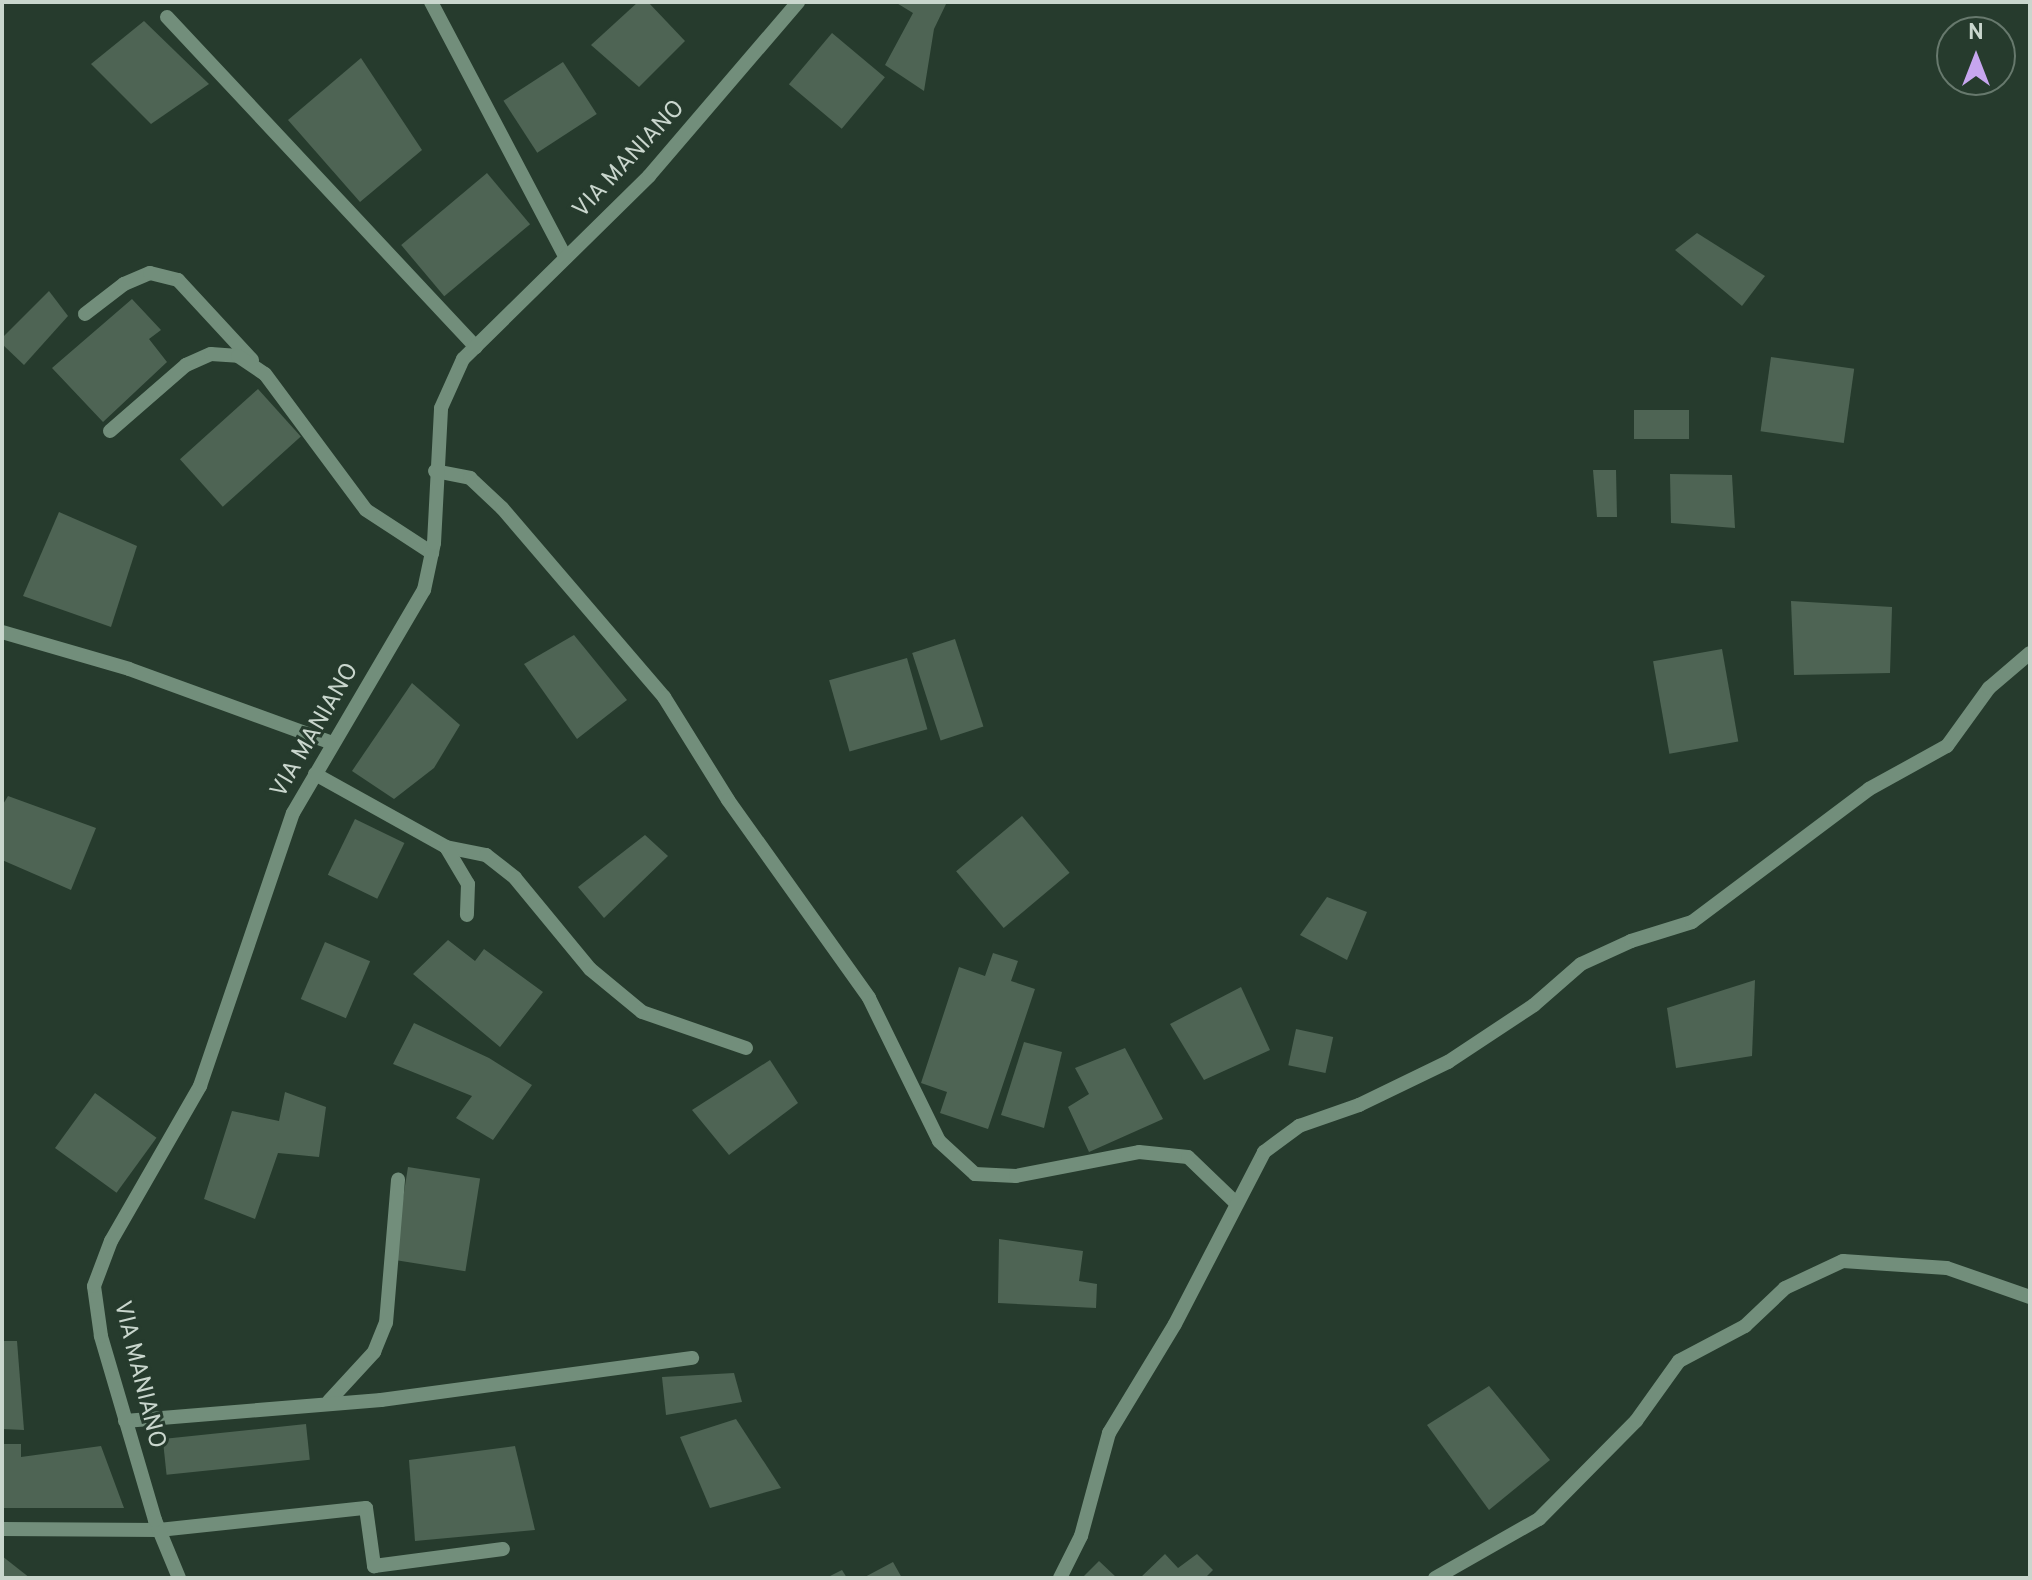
<!DOCTYPE html>
<style>
body{margin:0}
#map{position:relative;width:2032px;height:1580px;overflow:hidden;background:#263b2d;font-family:Overpass,sans-serif}
div>[style]{position:absolute}
.building>*{inset:0;background:#4e6454;transform-origin:0 0}
.minor>*{height:14px;margin:-7px;padding:0 7px;transform-origin:7px;border-radius:7px;background:#728e7b}
span{translate:-50% -50%;white-space:nowrap;text-align:center;line-height:1.15;-webkit-text-stroke:6px #263b2d;paint-order:stroke}
.street-label{font-size:24px;color:#c9d6cd}
.frame{position:absolute;inset:0;border:4px solid #c9d6cd;pointer-events:none}
.north{position:absolute;left:1936px;top:16px;width:80px;height:80px;box-sizing:border-box;background:#263b2d;border:2px solid #67796d;border-radius:50%;rotate:0deg;font-size:22px;font-weight:700;line-height:32px;text-align:center;color:#c9d6cd}
.north::after{content:'';display:block;margin:auto;width:28px;height:36px;background:#c7a6ef;clip-path:polygon(50% 0,100% 100%,50% 72%,0 100%)}
</style>
<div id="map">
<div class="building">
<i style="clip-path:polygon(638px 2px,648px 2px,685px 41px,639px 87px,591px 45px)"></i>
<i style="clip-path:polygon(895px 2px,947px 2px,934px 29px,924px 91px,885px 65px,913px 13px)"></i>
<i style="clip-path:polygon(144px 21px,209px 84px,151px 124px,91px 64px)"></i>
<i style="left:832px;top:33px;width:69px;height:67px;rotate:40deg"></i>
<i style="clip-path:polygon(361px 58px,422px 150px,360px 202px,288px 120px)"></i>
<i style="left:563px;top:62px;width:62px;height:71px;rotate:57deg"></i>
<i style="left:487px;top:173px;width:67px;height:112px;rotate:50deg"></i>
<i style="clip-path:polygon(1697px 233px,1765px 276px,1742px 306px,1675px 250px)"></i>
<i style="clip-path:polygon(49px 291px,68px 316px,24px 365px,2px 344px,2px 338px)"></i>
<i style="clip-path:polygon(132px 299px,161px 330px,149px 339px,167px 362px,103px 422px,52px 368px)"></i>
<i style="left:1771px;top:357px;width:84px;height:75px;rotate:8deg"></i>
<i style="left:258px;top:389px;width:64px;height:105px;rotate:48deg"></i>
<i style="left:1634px;top:410px;width:55px;height:29px"></i>
<i style="clip-path:polygon(1593px 470px,1616px 470px,1617px 517px,1597px 517px)"></i>
<i style="clip-path:polygon(1670px 474px,1732px 475px,1735px 528px,1671px 523px)"></i>
<i style="clip-path:polygon(59px 512px,137px 546px,111px 627px,23px 596px)"></i>
<i style="clip-path:polygon(1791px 601px,1892px 607px,1890px 673px,1794px 675px)"></i>
<i style="clip-path:polygon(574px 635px,627px 700px,577px 739px,524px 664px)"></i>
<i style="left:955px;top:639px;width:92px;height:45px;rotate:72deg"></i>
<i style="left:1722px;top:649px;width:94px;height:70px;rotate:80deg"></i>
<i style="left:907px;top:658px;width:74px;height:81px;rotate:74deg"></i>
<i style="clip-path:polygon(412px 683px,460px 725px,434px 768px,394px 799px,352px 771px)"></i>
<i style="clip-path:polygon(8px 796px,96px 828px,71px 890px,2px 860px,2px 806px)"></i>
<i style="left:1022px;top:816px;width:74px;height:86px;rotate:50deg"></i>
<i style="left:355px;top:819px;width:55px;height:62px;rotate:26deg"></i>
<i style="clip-path:polygon(645px 835px,668px 856px,604px 918px,578px 887px)"></i>
<i style="clip-path:polygon(1327px 897px,1367px 912px,1347px 960px,1300px 935px)"></i>
<i style="clip-path:polygon(448px 940px,475px 961px,484px 949px,543px 992px,500px 1047px,413px 974px)"></i>
<i style="left:325px;top:942px;width:49px;height:62px;rotate:23deg"></i>
<i style="clip-path:polygon(993px 953px,1018px 961px,1011px 981px,1035px 989px,988px 1129px,940px 1113px,947px 1092px,921px 1083px,959px 967px,985px 976px)"></i>
<i style="clip-path:polygon(1755px 980px,1752px 1056px,1676px 1068px,1667px 1008px)"></i>
<i style="clip-path:polygon(1241px 987px,1270px 1050px,1204px 1080px,1170px 1024px)"></i>
<i style="clip-path:polygon(414px 1023px,489px 1058px,532px 1085px,493px 1140px,456px 1118px,472px 1096px,393px 1064px)"></i>
<i style="left:1296px;top:1029px;width:38px;height:37px;rotate:12deg"></i>
<i style="clip-path:polygon(1024px 1042px,1062px 1052px,1044px 1128px,1001px 1115px)"></i>
<i style="clip-path:polygon(1125px 1048px,1163px 1119px,1089px 1152px,1068px 1107px,1089px 1094px,1075px 1068px)"></i>
<i style="clip-path:polygon(770px 1060px,798px 1103px,729px 1155px,692px 1110px)"></i>
<i style="clip-path:polygon(285px 1092px,326px 1107px,319px 1157px,278px 1153px,255px 1219px,204px 1199px,232px 1111px,279px 1121px)"></i>
<i style="left:95px;top:1093px;width:76px;height:68px;rotate:36deg"></i>
<i style="left:408px;top:1167px;width:73px;height:94px;rotate:9deg"></i>
<i style="clip-path:polygon(999px 1239px,1083px 1251px,1079px 1281px,1097px 1284px,1096px 1308px,998px 1303px)"></i>
<i style="clip-path:polygon(2px 1341px,17px 1341px,24px 1430px,2px 1429px)"></i>
<i style="clip-path:polygon(734px 1373px,742px 1402px,666px 1415px,662px 1377px)"></i>
<i style="clip-path:polygon(1489px 1386px,1550px 1460px,1489px 1510px,1427px 1425px)"></i>
<i style="clip-path:polygon(736px 1419px,781px 1488px,710px 1508px,680px 1437px)"></i>
<i style="left:306px;top:1424px;width:36px;height:144px;rotate:84deg"></i>
<i style="clip-path:polygon(2px 1444px,21px 1444px,21px 1457px,101px 1446px,124px 1508px,2px 1508px)"></i>
<i style="clip-path:polygon(515px 1446px,535px 1530px,415px 1541px,409px 1460px)"></i>
<i style="clip-path:polygon(1165px 1554px,1178px 1568px,1197px 1554px,1213px 1570px,1205px 1578px,1140px 1578px)"></i>
<i style="clip-path:polygon(2px 1556px,30px 1578px,2px 1578px)"></i>
<i style="clip-path:polygon(1099px 1561px,1117px 1578px,1082px 1578px)"></i>
<i style="clip-path:polygon(893px 1562px,902px 1578px,863px 1578px)"></i>
<i style="clip-path:polygon(842px 1570px,847px 1578px,826px 1578px)"></i>
</div>
<div class="minor">
<i style="left:431px;top:2px;width:289px;rotate:62.2deg"></i>
<i style="left:167px;top:17px;width:452px;rotate:46.9deg"></i>
<i style="left:85px;top:314px;width:49px;rotate:-37.6deg"></i>
<i style="left:124px;top:284px;width:28px;rotate:-23deg"></i>
<i style="left:150px;top:273px;width:29px;rotate:14deg"></i>
<i style="left:178px;top:280px;width:109px;rotate:47.2deg"></i>
<i style="left:110px;top:431px;width:101px;rotate:-41deg"></i>
<i style="left:186px;top:365px;width:27px;rotate:-24deg"></i>
<i style="left:211px;top:354px;width:27px;rotate:4deg"></i>
<i style="left:238px;top:356px;width:32px;rotate:34deg"></i>
<i style="left:265px;top:374px;width:169px;rotate:53.4deg"></i>
<i style="left:366px;top:510px;width:79px;rotate:33.1deg"></i>
<i style="left:435px;top:471px;width:36px;rotate:11deg"></i>
<i style="left:470px;top:478px;width:44px;rotate:43.2deg"></i>
<i style="left:502px;top:508px;width:249px;rotate:49.4deg"></i>
<i style="left:664px;top:697px;width:121px;rotate:58.1deg"></i>
<i style="left:728px;top:800px;width:243px;rotate:54.5deg"></i>
<i style="left:869px;top:998px;width:159px;rotate:63.9deg"></i>
<i style="left:939px;top:1141px;width:49px;rotate:42.5deg"></i>
<i style="left:975px;top:1174px;width:41px;rotate:2.8deg"></i>
<i style="left:1016px;top:1176px;width:125px;rotate:-11deg"></i>
<i style="left:1139px;top:1152px;width:49px;rotate:5.8deg"></i>
<i style="left:1188px;top:1157px;width:66px;rotate:43.8deg"></i>
<i style="left:2px;top:632px;width:132px;rotate:16.2deg"></i>
<i style="left:129px;top:669px;width:216px;rotate:20deg"></i>
<i style="left:315px;top:774px;width:150px;rotate:29.1deg"></i>
<i style="left:446px;top:847px;width:41px;rotate:11.3deg"></i>
<i style="left:486px;top:855px;width:37px;rotate:38deg"></i>
<i style="left:515px;top:878px;width:118px;rotate:50.5deg"></i>
<i style="left:590px;top:969px;width:67px;rotate:39.6deg"></i>
<i style="left:642px;top:1012px;width:110px;rotate:19.1deg"></i>
<i style="left:446px;top:847px;width:43px;rotate:59.3deg"></i>
<i style="left:468px;top:884px;width:31px;rotate:92deg"></i>
<i style="left:329px;top:1401px;width:67px;rotate:-47.4deg"></i>
<i style="left:374px;top:1352px;width:31px;rotate:-68deg"></i>
<i style="left:386px;top:1323px;width:144px;rotate:-85.2deg"></i>
<i style="left:125px;top:1421px;width:257px;rotate:-4.7deg"></i>
<i style="left:381px;top:1400px;width:314px;rotate:-7.7deg"></i>
<i style="left:2px;top:1529px;width:157px;rotate:0.4deg"></i>
<i style="left:159px;top:1530px;width:208px;rotate:-6.1deg"></i>
<i style="left:366px;top:1508px;width:59px;rotate:82.1deg"></i>
<i style="left:374px;top:1566px;width:130px;rotate:-7.5deg"></i>
<i style="left:179px;top:1578px;width:63px;rotate:-112.5deg"></i>
<i style="left:155px;top:1520px;width:192px;rotate:-106.4deg"></i>
<i style="left:101px;top:1336px;width:50px;rotate:-98deg"></i>
<i style="left:94px;top:1286px;width:48px;rotate:-69.3deg"></i>
<i style="left:111px;top:1241px;width:179px;rotate:-60.1deg"></i>
<i style="left:200px;top:1086px;width:288px;rotate:-71.2deg"></i>
<i style="left:293px;top:813px;width:259px;rotate:-59.6deg"></i>
<i style="left:424px;top:590px;width:48px;rotate:-78deg"></i>
<i style="left:434px;top:543px;width:135px;rotate:-87deg"></i>
<i style="left:441px;top:408px;width:54px;rotate:-65.8deg"></i>
<i style="left:463px;top:359px;width:261px;rotate:-44.5deg"></i>
<i style="left:649px;top:176px;width:229px;rotate:-49.4deg"></i>
<i style="left:1060px;top:1578px;width:47px;rotate:-63.4deg"></i>
<i style="left:1081px;top:1536px;width:107px;rotate:-74.8deg"></i>
<i style="left:1109px;top:1433px;width:127px;rotate:-58.8deg"></i>
<i style="left:1175px;top:1324px;width:194px;rotate:-62.6deg"></i>
<i style="left:1264px;top:1152px;width:44px;rotate:-36.6deg"></i>
<i style="left:1299px;top:1126px;width:64px;rotate:-19.3deg"></i>
<i style="left:1359px;top:1105px;width:99px;rotate:-25.8deg"></i>
<i style="left:1448px;top:1062px;width:103px;rotate:-33.5deg"></i>
<i style="left:1534px;top:1005px;width:62px;rotate:-41.1deg"></i>
<i style="left:1581px;top:964px;width:55px;rotate:-24.7deg"></i>
<i style="left:1631px;top:941px;width:64px;rotate:-17.3deg"></i>
<i style="left:1692px;top:922px;width:221px;rotate:-36.9deg"></i>
<i style="left:1869px;top:789px;width:89px;rotate:-28.9deg"></i>
<i style="left:1947px;top:746px;width:72px;rotate:-54.1deg"></i>
<i style="left:1989px;top:688px;width:54px;rotate:-40.5deg"></i>
<i style="left:1435px;top:1578px;width:120px;rotate:-29.6deg"></i>
<i style="left:1539px;top:1519px;width:138px;rotate:-45.3deg"></i>
<i style="left:1636px;top:1421px;width:74px;rotate:-54.4deg"></i>
<i style="left:1679px;top:1361px;width:75px;rotate:-27.9deg"></i>
<i style="left:1745px;top:1326px;width:55px;rotate:-43.5deg"></i>
<i style="left:1785px;top:1288px;width:64px;rotate:-25deg"></i>
<i style="left:1843px;top:1261px;width:104px;rotate:3.9deg"></i>
<i style="left:1947px;top:1268px;width:88px;rotate:19.3deg"></i>
</div>
<div class="street-label">
<span style="left:630px;top:160px;rotate:-47deg">VIA MANIANO</span>
<span style="left:316px;top:731px;rotate:-60deg">VIA MANIANO</span>
<span style="left:138px;top:1375px;rotate:76deg">VIA MANIANO</span>
</div>
<div class="frame"></div>
<div class="north">N</div>
</div>
